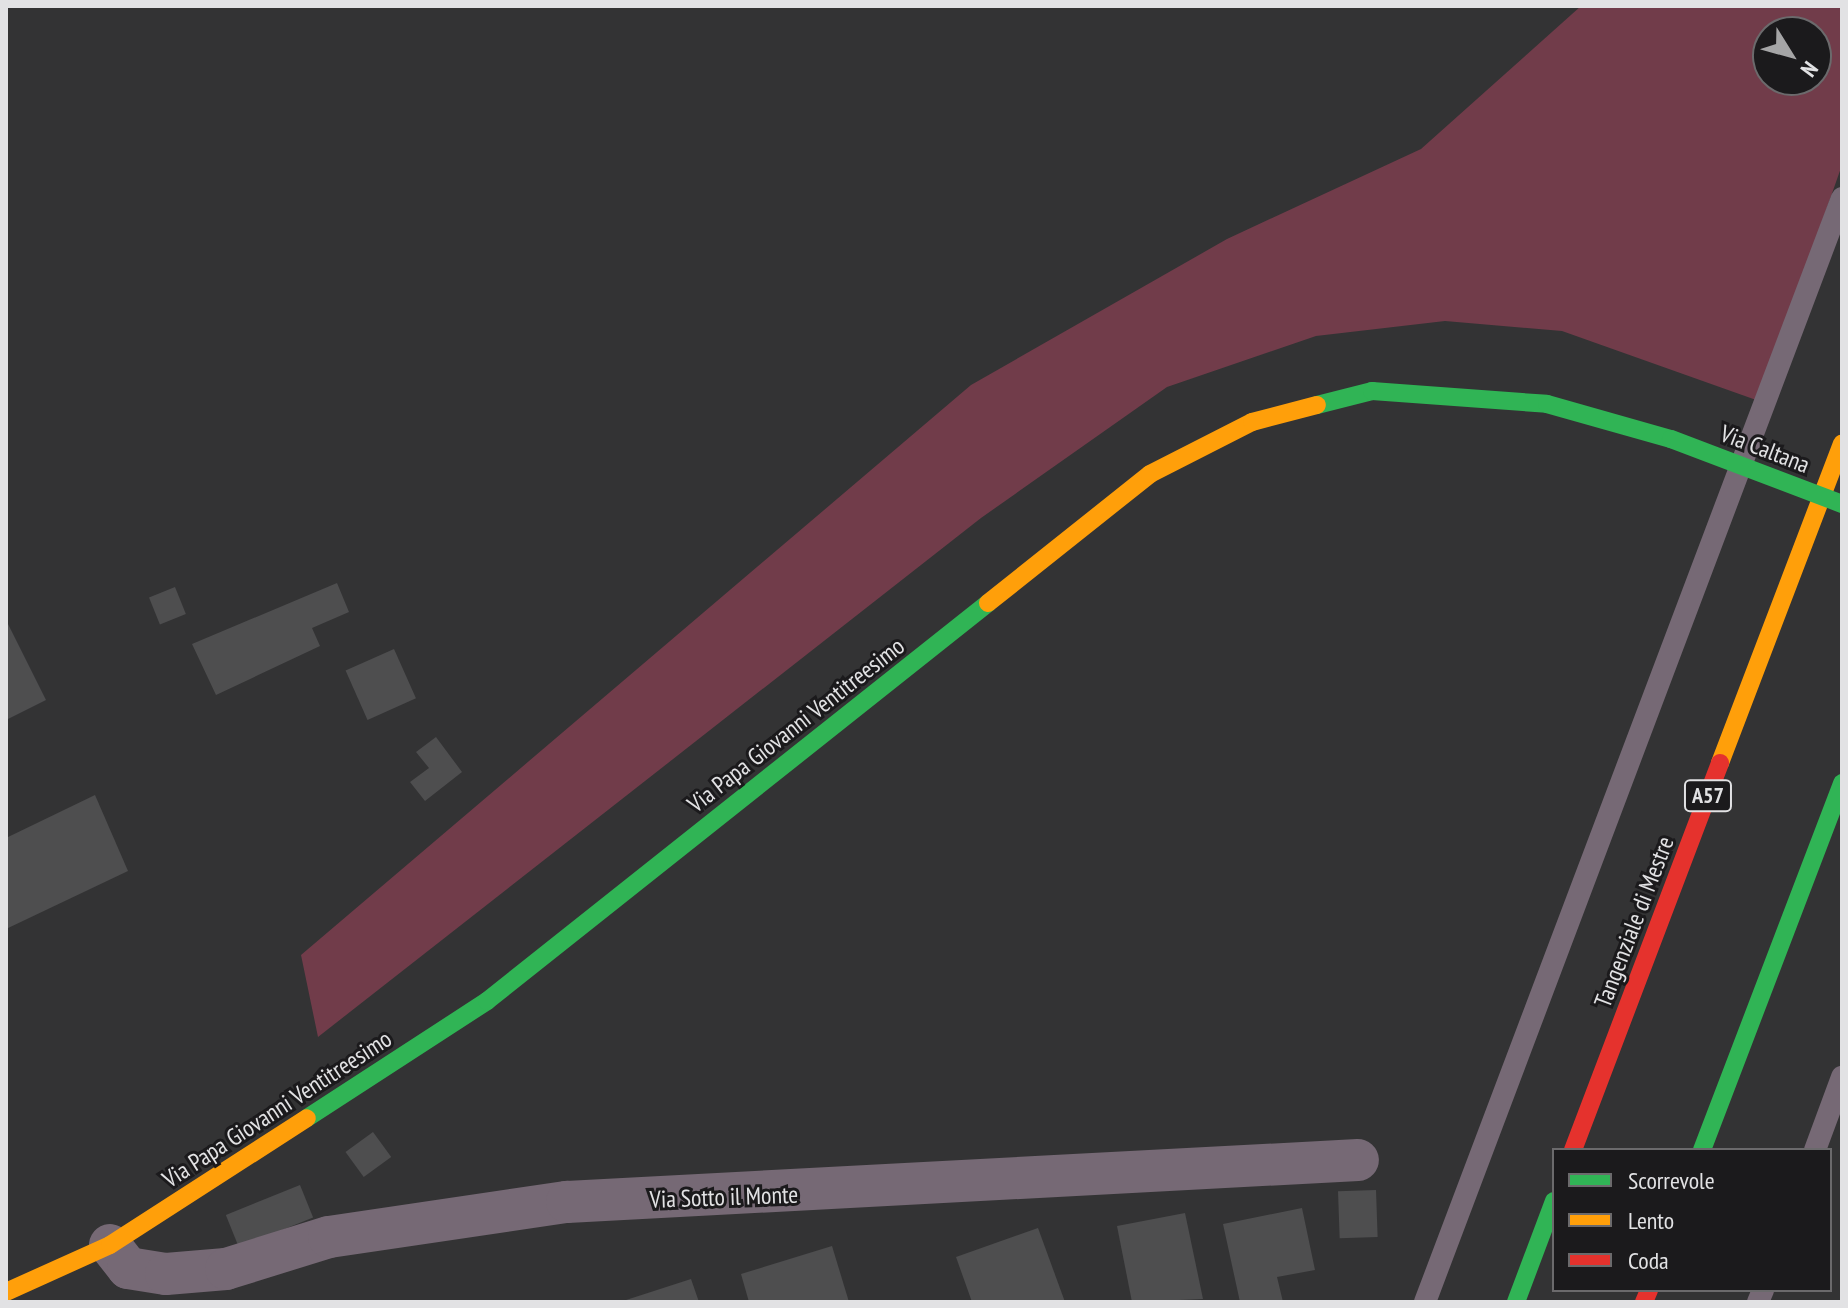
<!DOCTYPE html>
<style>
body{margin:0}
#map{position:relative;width:1848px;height:1308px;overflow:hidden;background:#333334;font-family:"PT Sans Narrow",sans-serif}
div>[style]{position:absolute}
.green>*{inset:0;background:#713c4a}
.building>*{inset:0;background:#4e4e4f;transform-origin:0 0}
.lane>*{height:22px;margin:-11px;padding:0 11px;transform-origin:11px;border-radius:11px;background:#766975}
.street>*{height:42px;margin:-21px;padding:0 21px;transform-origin:21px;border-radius:21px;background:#766975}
.fast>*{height:18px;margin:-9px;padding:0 9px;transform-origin:9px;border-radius:9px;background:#30b455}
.slow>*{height:18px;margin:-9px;padding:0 9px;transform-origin:9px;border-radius:9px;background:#ff9f0a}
.jam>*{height:18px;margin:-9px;padding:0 9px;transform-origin:9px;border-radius:9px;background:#e5322d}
.fast-bridge>*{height:18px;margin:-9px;padding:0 9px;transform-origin:9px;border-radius:9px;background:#30b455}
span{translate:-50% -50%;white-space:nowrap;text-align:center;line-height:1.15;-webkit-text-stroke:6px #1b1a1c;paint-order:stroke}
.shield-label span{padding:2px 6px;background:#1b1a1c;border:2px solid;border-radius:6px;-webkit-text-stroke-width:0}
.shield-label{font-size:22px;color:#e2e2e4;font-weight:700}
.street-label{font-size:24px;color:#e2e2e4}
.frame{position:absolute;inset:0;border:8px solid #e2e2e4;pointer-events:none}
.legend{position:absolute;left:1552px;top:1148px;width:280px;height:144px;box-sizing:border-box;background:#1b1a1c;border:2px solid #6b6a6c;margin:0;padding:10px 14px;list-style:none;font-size:24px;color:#e2e2e4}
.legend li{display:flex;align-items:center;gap:16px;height:40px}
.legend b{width:40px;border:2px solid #6b6a6c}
.north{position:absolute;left:1752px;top:16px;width:80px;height:80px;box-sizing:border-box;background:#1b1a1c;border:2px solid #6b6a6c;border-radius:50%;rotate:127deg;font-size:22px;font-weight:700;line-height:32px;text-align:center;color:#e2e2e4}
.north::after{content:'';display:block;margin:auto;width:28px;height:36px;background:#a5a5a6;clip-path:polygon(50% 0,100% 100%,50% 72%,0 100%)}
</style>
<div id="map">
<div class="green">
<i style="clip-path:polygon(evenodd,1581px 6px,1842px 6px,1842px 165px,1759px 401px,1562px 331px,1445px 321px,1316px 336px,1167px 387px,981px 518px,318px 1037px,301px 955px,971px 385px,1227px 239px,1421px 149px,1581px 6px,1768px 32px,1816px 32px,1816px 80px,1768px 80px,1768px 32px)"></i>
</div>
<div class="building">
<i style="clip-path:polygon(337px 583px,349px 612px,312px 628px,320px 646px,216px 695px,192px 644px)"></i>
<i style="left:175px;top:587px;width:29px;height:28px;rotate:68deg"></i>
<i style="clip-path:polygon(6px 620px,46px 700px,6px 720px)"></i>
<i style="left:394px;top:649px;width:54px;height:53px;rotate:66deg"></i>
<i style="clip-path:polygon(436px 737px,462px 772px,425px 801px,410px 782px,429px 768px,416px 752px)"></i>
<i style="clip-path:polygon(95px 795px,128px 871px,6px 929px,6px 838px)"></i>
<i style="left:373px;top:1132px;width:31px;height:34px;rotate:54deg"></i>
<i style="left:300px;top:1185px;width:35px;height:80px;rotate:68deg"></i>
<i style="left:1376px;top:1190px;width:47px;height:38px;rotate:88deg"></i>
<i style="clip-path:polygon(1302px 1208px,1315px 1270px,1277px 1277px,1283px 1302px,1240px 1302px,1223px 1224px)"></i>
<i style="clip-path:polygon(1185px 1213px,1203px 1299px,1132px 1302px,1117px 1226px)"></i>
<i style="clip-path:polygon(1038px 1228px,1065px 1302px,972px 1302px,956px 1257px)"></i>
<i style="clip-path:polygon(832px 1246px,849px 1302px,749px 1302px,741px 1274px)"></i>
<i style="clip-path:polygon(691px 1279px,699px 1302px,623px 1302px,623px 1301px)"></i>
</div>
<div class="lane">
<i style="left:1815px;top:1150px;width:78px;rotate:-69.7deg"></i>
<i style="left:1425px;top:1302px;width:1180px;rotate:-69.31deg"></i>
<i style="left:1758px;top:1302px;width:13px;rotate:-67deg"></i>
</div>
<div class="street">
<i style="left:110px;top:1245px;width:29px;rotate:52deg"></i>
<i style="left:128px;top:1268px;width:38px;rotate:9deg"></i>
<i style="left:166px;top:1274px;width:60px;rotate:-4.8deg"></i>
<i style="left:226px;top:1269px;width:108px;rotate:-17.3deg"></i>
<i style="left:329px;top:1237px;width:241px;rotate:-8.4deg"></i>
<i style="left:567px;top:1202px;width:792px;rotate:-3.04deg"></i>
</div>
<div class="fast">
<i style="left:1317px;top:405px;width:57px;rotate:-14.3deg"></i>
<i style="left:1372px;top:391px;width:175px;rotate:4.2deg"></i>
<i style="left:1547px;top:404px;width:129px;rotate:15.8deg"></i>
<i style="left:307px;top:1118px;width:215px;rotate:-33deg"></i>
<i style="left:487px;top:1001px;width:640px;rotate:-38.46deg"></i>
<i style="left:1702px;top:1150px;width:393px;rotate:-69.1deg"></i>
<i style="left:1516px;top:1302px;width:108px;rotate:-69.4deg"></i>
</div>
<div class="slow">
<i style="left:988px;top:603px;width:207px;rotate:-38.5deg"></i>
<i style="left:1150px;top:474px;width:114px;rotate:-27deg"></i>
<i style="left:1252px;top:422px;width:67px;rotate:-14.7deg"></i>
<i style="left:1720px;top:763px;width:342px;rotate:-69.1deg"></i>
<i style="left:6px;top:1292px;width:114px;rotate:-24.3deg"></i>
<i style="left:110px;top:1245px;width:234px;rotate:-32.8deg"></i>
</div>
<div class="jam">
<i style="left:1573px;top:1150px;width:414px;rotate:-69.2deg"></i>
<i style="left:1644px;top:1302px;width:13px;rotate:-67deg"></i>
</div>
<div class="fast-bridge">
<i style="left:1671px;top:439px;width:183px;rotate:20.8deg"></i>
</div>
<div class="shield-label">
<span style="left:1708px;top:796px">A57</span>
</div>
<div class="street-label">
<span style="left:1765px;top:449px;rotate:21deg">Via Caltana</span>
<span style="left:796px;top:725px;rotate:-38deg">Via Papa Giovanni Ventitreesimo</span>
<span style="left:1634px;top:922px;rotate:-69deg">Tangenziale di Mestre</span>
<span style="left:277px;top:1109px;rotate:-33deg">Via Papa Giovanni Ventitreesimo</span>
<span style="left:724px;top:1197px;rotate:-2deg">Via Sotto il Monte</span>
</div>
<div class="frame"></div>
<ul class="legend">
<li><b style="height:10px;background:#30b455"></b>Scorrevole</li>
<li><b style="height:10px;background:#ff9f0a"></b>Lento</li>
<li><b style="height:10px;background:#e5322d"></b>Coda</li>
</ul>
<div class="north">N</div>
</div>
